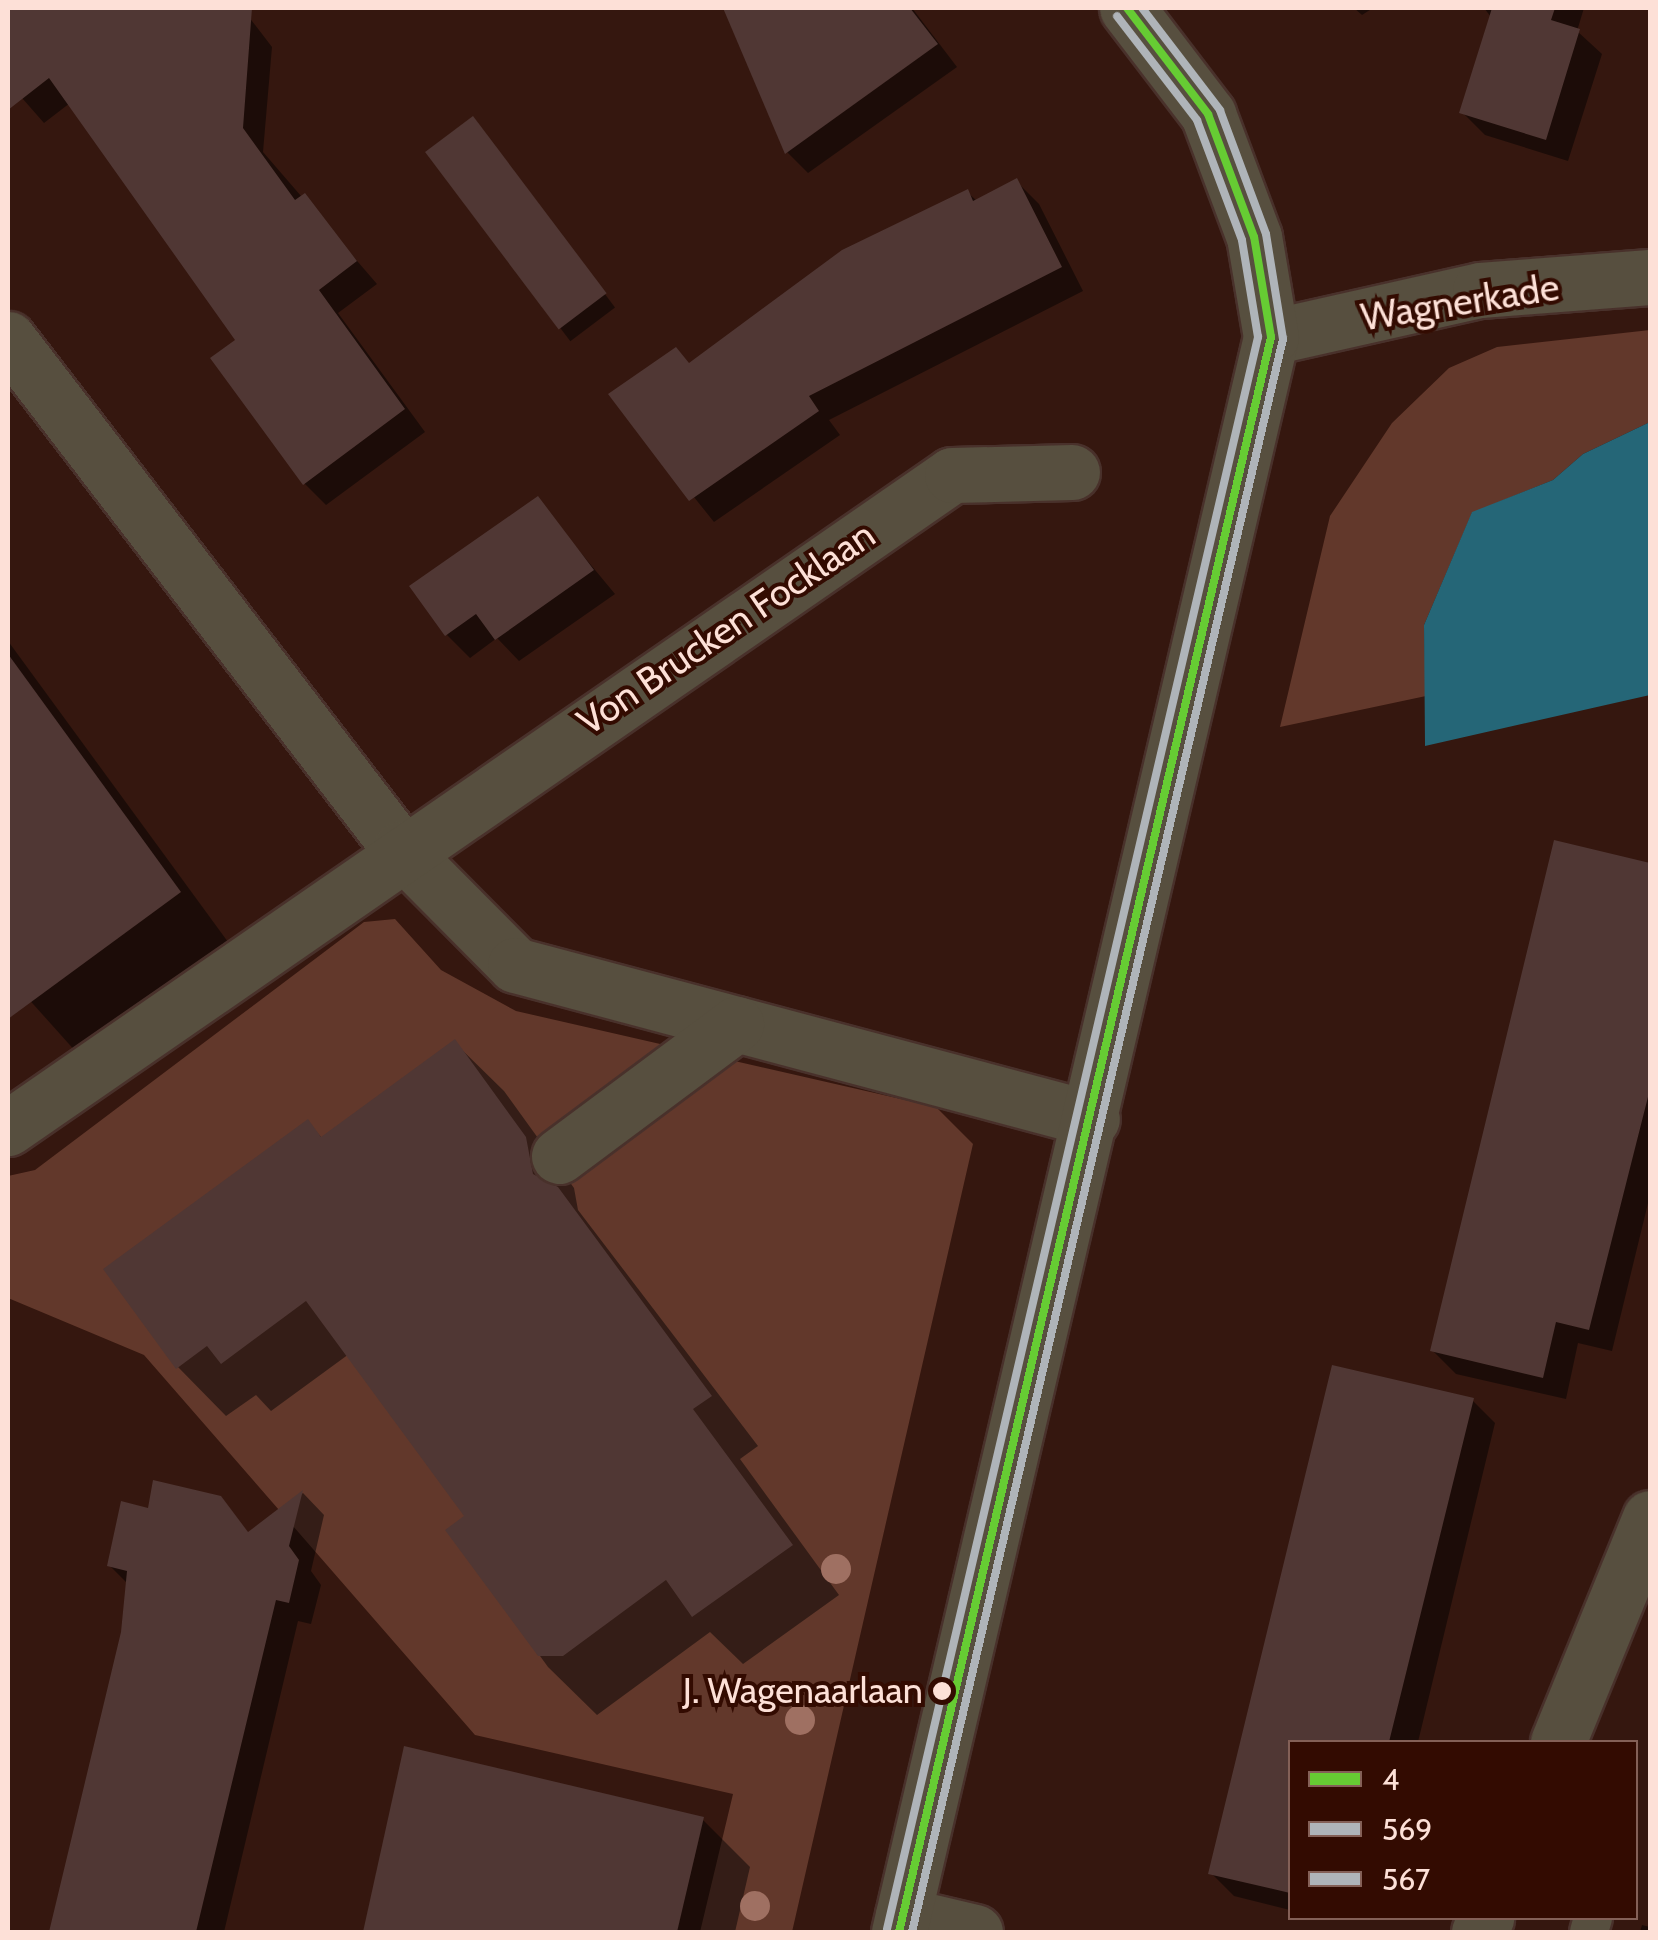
<!DOCTYPE html>
<style>
body{margin:0}
#map{position:relative;width:1658px;height:1940px;overflow:hidden;background:#35170f;font-family:Cabin,sans-serif}
div>[style]{position:absolute}
.green>*{inset:0;background:#62382b}
.water>*{inset:0;background:#256677}
.shadow>*{inset:0;background:#0007;transform-origin:0 0}
.building>*{inset:0;background:#503734;transform-origin:0 0}
.roads{filter:drop-shadow(2px 0 #49312b) drop-shadow(-2px 0 #49312b) drop-shadow(0 2px #49312b) drop-shadow(0 -2px #49312b)}
.service>*{height:38px;margin:-19px;padding:0 19px;transform-origin:19px;border-radius:19px;background:#574f3f}
.minor>*{height:55px;margin:-27.5px;padding:0 27.5px;transform-origin:27.5px;border-radius:27.5px;background:#574f3f}
.tertiary>*{height:55px;margin:-27.5px;padding:0 27.5px;transform-origin:27.5px;border-radius:27.5px;background:#574f3f}
.bus-1>*{height:8px;margin:-4px;padding:0 4px;transform-origin:4px;border-radius:4px;background:#6c3}
.bus-2>*{height:8px;margin:-4px;padding:0 4px;transform-origin:4px;border-radius:4px;background:#afb4b9}
.bus-3>*{height:8px;margin:-4px;padding:0 4px;transform-origin:4px;border-radius:4px;background:#afb4b9}
.trees>*{width:30px;height:30px;margin:-15px;border-radius:50%;background:#9f7062}
.dots>*{width:28px;height:28px;translate:-50% -50%;box-sizing:border-box;border:5px solid #330b01;border-radius:50%}
span{translate:-50% -50%;white-space:nowrap;text-align:center;line-height:1.15;-webkit-text-stroke:8px #330b01;paint-order:stroke}
.bus-label{font-size:36px;color:#fde0d7}
.right{translate:-100% -50%;text-align:right}
.street-label{font-size:38px;color:#fde0d7}
.frame{position:absolute;inset:0;border:10px solid #fde0d7;pointer-events:none}
.legend{position:absolute;left:1288px;top:1740px;width:350px;height:180px;box-sizing:border-box;background:#330b01;border:2px solid #846057;margin:0;padding:12px 18px;list-style:none;font-size:30px;color:#fde0d7}
.legend li{display:flex;align-items:center;gap:20px;height:50px}
.legend b{width:50px;border:2px solid #846057}
</style>
<div id="map">
<div class="green">
<i style="clip-path:polygon(1650px 330px,1650px 422px,1583px 454px,1553px 480px,1472px 513px,1424px 625px,1426px 696px,1280px 727px,1330px 516px,1392px 423px,1449px 368px,1497px 347px)"></i>
<i style="clip-path:polygon(395px 919px,441px 970px,516px 1011px,936px 1107px,973px 1144px,792px 1932px,700px 1932px,733px 1794px,475px 1735px,144px 1355px,8px 1298px,8px 1176px,35px 1170px,364px 922px)"></i>
</div>
<div class="water">
<i style="clip-path:polygon(1650px 422px,1650px 695px,1425px 746px,1424px 625px,1472px 512px,1553px 480px,1583px 454px)"></i>
</div>
<div class="shadow">
<i style="clip-path:polygon(8px 8px,68px 8px,99px 50px,157px 8px,242px 8px,272px 47px,263px 152px,377px 284px,338px 313px,425px 432px,326px 505px,305px 484px,239px 341px,70px 103px,44px 123px,8px 82px)"></i>
<i style="clip-path:polygon(731px 8px,912px 8px,957px 67px,808px 173px,787px 152px)"></i>
<i style="clip-path:polygon(1354px 8px,1373px 8px,1362px 15px)"></i>
<i style="clip-path:polygon(1484px 8px,1584px 8px,1577px 31px,1602px 54px,1568px 161px,1485px 135px,1462px 112px,1491px 17px)"></i>
<i style="left:473px;top:119px;width:236px;height:56px;rotate:53deg"></i>
<i style="clip-path:polygon(1016px 181px,1039px 204px,1083px 291px,829px 420px,840px 435px,714px 522px,612px 395px,691px 365px,967px 192px,977px 201px)"></i>
<i style="clip-path:polygon(537px 500px,615px 594px,519px 661px,497px 638px,470px 658px,447px 635px)"></i>
<i style="clip-path:polygon(8px 641px,228px 942px,77px 1053px,8px 976px)"></i>
<i style="clip-path:polygon(1555px 843px,1650px 866px,1650px 1195px,1612px 1351px,1578px 1343px,1566px 1399px,1456px 1374px,1433px 1351px)"></i>
<i style="clip-path:polygon(455px 1043px,504px 1091px,574px 1188px,578px 1210px,758px 1446px,740px 1459px,839px 1595px,743px 1664px,710px 1632px,597px 1715px,548px 1667px,449px 1530px,467px 1516px,349px 1354px,271px 1411px,256px 1395px,226px 1416px,178px 1367px,308px 1123px,323px 1139px)"></i>
<i style="clip-path:polygon(1472px 1400px,1495px 1423px,1418px 1742px,1290px 1742px,1290px 1910px,1234px 1896px,1211px 1873px)"></i>
<i style="clip-path:polygon(303px 1493px,324px 1515px,311px 1571px,321px 1585px,311px 1624px,298px 1621px,224px 1932px,51px 1932px,124px 1632px,128px 1584px,109px 1565px,150px 1511px,219px 1499px,253px 1543px,251px 1532px)"></i>
<i style="clip-path:polygon(406px 1749px,703px 1820px,750px 1867px,735px 1932px,365px 1932px)"></i>
<i style="clip-path:polygon(1642px 1925px,1650px 1927px,1650px 1932px,1640px 1932px)"></i>
</div>
<div class="building">
<i style="clip-path:polygon(8px 8px,252px 8px,243px 128px,295px 200px,305px 193px,357px 261px,319px 290px,405px 409px,303px 485px,210px 358px,235px 340px,49px 78px,8px 110px)"></i>
<i style="clip-path:polygon(723px 8px,910px 8px,938px 44px,785px 154px)"></i>
<i style="clip-path:polygon(1492px 8px,1555px 8px,1551px 20px,1580px 29px,1546px 140px,1459px 113px)"></i>
<i style="left:473px;top:116px;width:222px;height:60px;rotate:53deg"></i>
<i style="clip-path:polygon(1017px 178px,1062px 267px,809px 396px,819px 411px,689px 501px,608px 394px,676px 347px,689px 363px,842px 250px,968px 189px,973px 201px)"></i>
<i style="clip-path:polygon(538px 496px,594px 570px,495px 640px,476px 614px,445px 636px,409px 586px)"></i>
<i style="clip-path:polygon(8px 654px,181px 892px,8px 1019px)"></i>
<i style="clip-path:polygon(1554px 840px,1650px 863px,1650px 1089px,1589px 1330px,1556px 1322px,1543px 1378px,1430px 1351px)"></i>
<i style="clip-path:polygon(455px 1039px,526px 1137px,533px 1174px,558px 1187px,712px 1396px,693px 1409px,793px 1545px,692px 1617px,666px 1580px,563px 1656px,538px 1656px,445px 1530px,464px 1516px,306px 1301px,221px 1364px,207px 1346px,176px 1369px,103px 1269px,308px 1119px,321px 1137px)"></i>
<i style="clip-path:polygon(1332px 1365px,1474px 1398px,1389px 1742px,1290px 1742px,1290px 1893px,1208px 1874px)"></i>
<i style="clip-path:polygon(153px 1480px,221px 1496px,248px 1532px,303px 1490px,289px 1546px,299px 1560px,289px 1603px,276px 1600px,196px 1932px,49px 1932px,121px 1632px,127px 1571px,107px 1566px,121px 1501px,148px 1508px)"></i>
<i style="clip-path:polygon(404px 1746px,704px 1817px,677px 1932px,363px 1932px)"></i>
</div>
<div class="roads">
<div class="service">
<i style="left:1589px;top:1932px;width:15px;rotate:-74deg"></i>
</div>
<div class="minor">
<i style="left:1271px;top:337px;width:214px;rotate:-12.7deg"></i>
<i style="left:1480px;top:290px;width:170px;rotate:-4.4deg"></i>
<i style="left:8px;top:339px;width:643px;rotate:52.45deg"></i>
<i style="left:400px;top:849px;width:163px;rotate:45.2deg"></i>
<i style="left:515px;top:965px;width:597px;rotate:14.94deg"></i>
<i style="left:8px;top:1128px;width:1148px;rotate:-34.67deg"></i>
<i style="left:952px;top:475px;width:120px;rotate:-1.4deg"></i>
<i style="left:559px;top:1156px;width:221px;rotate:-36.7deg"></i>
<i style="left:1558px;top:1742px;width:242px;rotate:-67.7deg"></i>
<i style="left:903px;top:1915px;width:74px;rotate:13.3deg"></i>
<i style="left:1479px;top:1932px;width:16px;rotate:-63deg"></i>
</div>
<div class="tertiary">
<i style="left:899px;top:1932px;width:1638px;rotate:-76.87deg"></i>
<i style="left:1271px;top:337px;width:101px;rotate:-99.6deg"></i>
<i style="left:1254px;top:237px;width:131px;rotate:-110.5deg"></i>
<i style="left:1208px;top:114px;width:133px;rotate:-127.4deg"></i>
</div>
</div>
<div class="bus-1">
<i style="left:899px;top:1932px;width:1638px;rotate:-76.87deg"></i>
<i style="left:1271px;top:337px;width:101px;rotate:-99.6deg"></i>
<i style="left:1254px;top:237px;width:131px;rotate:-110.5deg"></i>
<i style="left:1208px;top:114px;width:133px;rotate:-127.4deg"></i>
</div>
<div class="bus-2">
<i style="left:912px;top:1932px;width:1636px;rotate:-76.89deg"></i>
<i style="left:1283px;top:339px;width:106px;rotate:-99.2deg"></i>
<i style="left:1266px;top:234px;width:132px;rotate:-110.4deg"></i>
<i style="left:1220px;top:110px;width:128px;rotate:-127.4deg"></i>
</div>
<div class="bus-3">
<i style="left:887px;top:1929px;width:1635px;rotate:-76.88deg"></i>
<i style="left:1258px;top:337px;width:98px;rotate:-99.4deg"></i>
<i style="left:1242px;top:240px;width:128px;rotate:-110.6deg"></i>
<i style="left:1197px;top:120px;width:131px;rotate:-127.6deg"></i>
</div>
<div class="trees">
<i style="left:836px;top:1569px"></i>
<i style="left:800px;top:1720px"></i>
<i style="left:755px;top:1906px"></i>
</div>
<div class="dots">
<i style="left:942px;top:1691px;background:#fde0d7"></i>
</div>
<div class="bus-label">
<span class="right" style="left:923px;top:1691px">J. Wagenaarlaan</span>
</div>
<div class="street-label">
<span style="left:1460px;top:302px;rotate:-9deg">Wagnerkade</span>
<span style="left:726px;top:628px;rotate:-34deg">Von Brucken Focklaan</span>
</div>
<div class="frame"></div>
<ul class="legend">
<li><b style="height:12px;background:#6c3"></b>4</li>
<li><b style="height:12px;background:#afb4b9"></b>569</li>
<li><b style="height:12px;background:#afb4b9"></b>567</li>
</ul>
</div>
